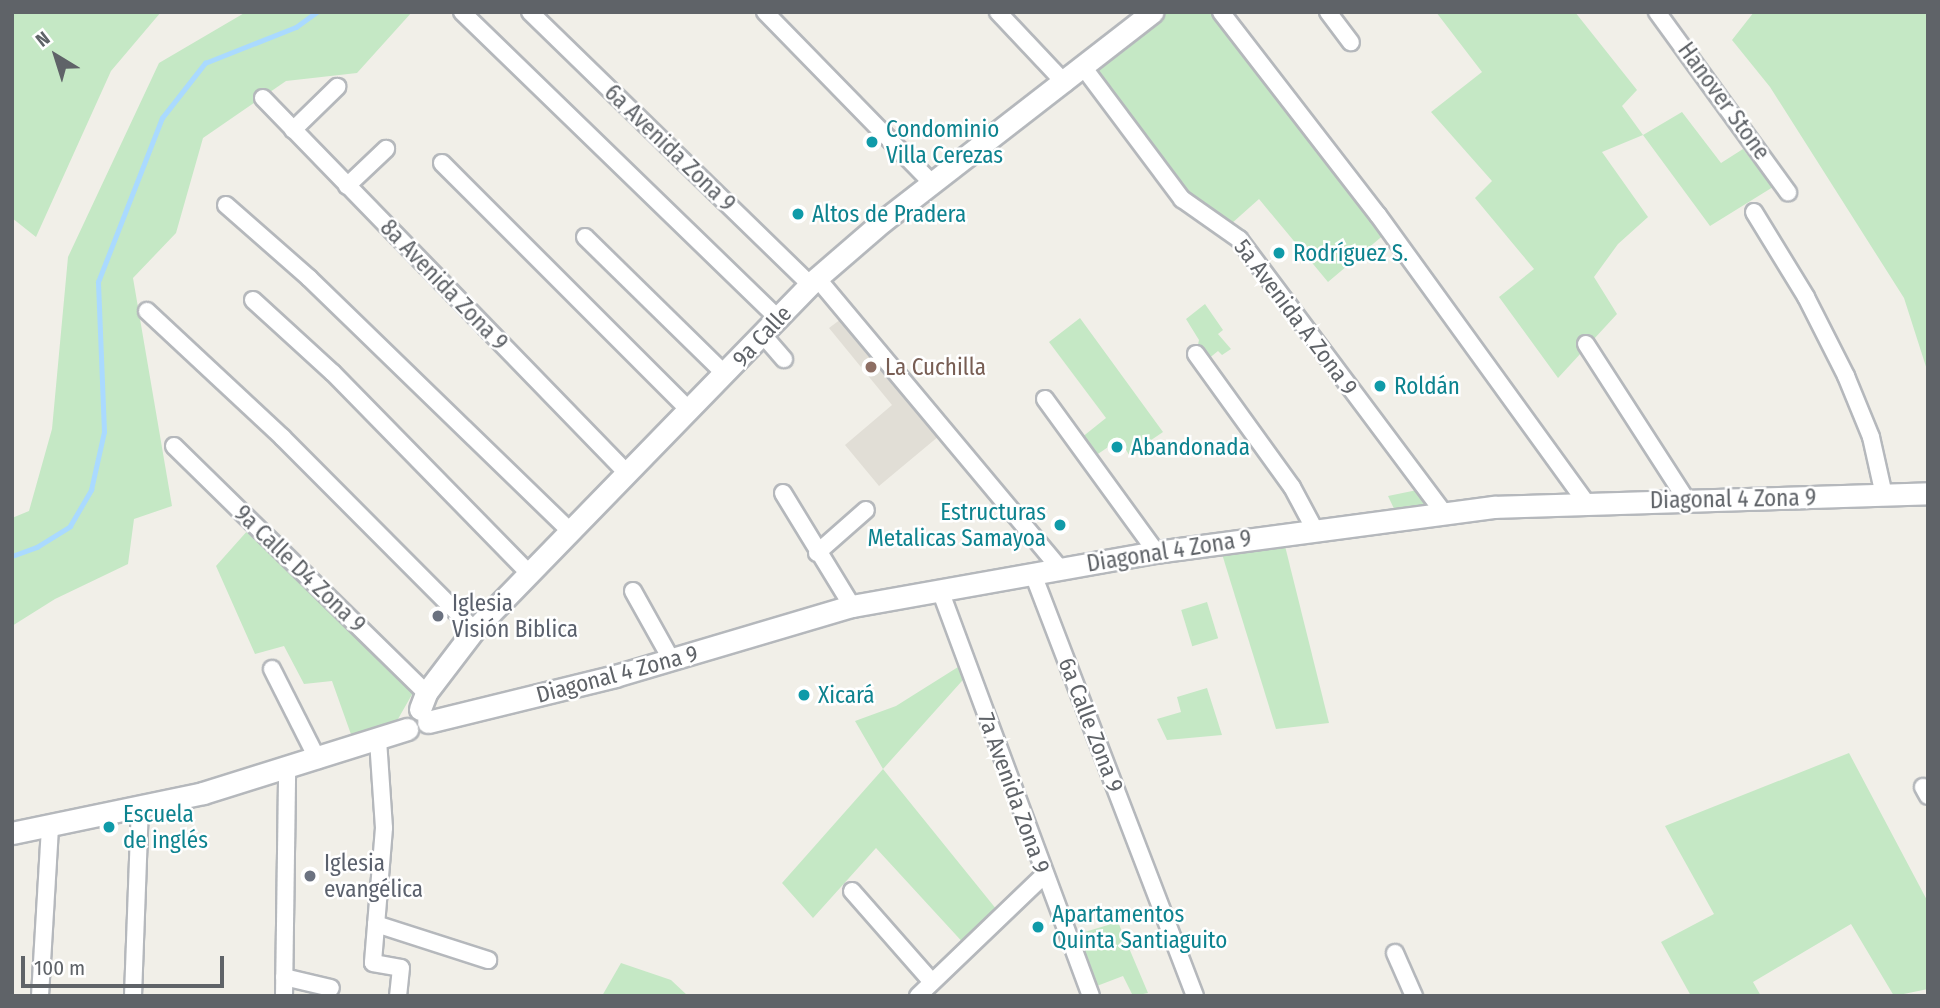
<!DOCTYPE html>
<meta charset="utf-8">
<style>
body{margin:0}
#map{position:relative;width:1940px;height:1008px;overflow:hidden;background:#f1efe8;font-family:"Fira Sans Condensed",sans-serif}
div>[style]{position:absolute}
.education>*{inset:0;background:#e1ded6}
.green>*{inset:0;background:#c5e8c5;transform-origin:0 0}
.stream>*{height:4.5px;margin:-2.25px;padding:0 2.25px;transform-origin:2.25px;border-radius:2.25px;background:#aadaff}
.roads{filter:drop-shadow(2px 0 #b5b8bc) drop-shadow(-2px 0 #b5b8bc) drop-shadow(0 2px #b5b8bc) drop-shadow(0 -2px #b5b8bc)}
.street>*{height:16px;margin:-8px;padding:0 8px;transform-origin:8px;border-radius:8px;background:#fff}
.secondary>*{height:21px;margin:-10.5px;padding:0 10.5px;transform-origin:10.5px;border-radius:10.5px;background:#fff}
.dots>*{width:19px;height:19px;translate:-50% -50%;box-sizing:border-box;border:4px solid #fff;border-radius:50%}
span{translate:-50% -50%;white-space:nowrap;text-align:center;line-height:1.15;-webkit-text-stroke:5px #fff;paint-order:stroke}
.street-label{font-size:23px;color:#5f6368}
.culture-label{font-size:23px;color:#0d838f}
.left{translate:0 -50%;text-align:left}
.right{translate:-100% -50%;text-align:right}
.education-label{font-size:23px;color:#785e54}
.worship-label{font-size:23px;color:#5b616d}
.frame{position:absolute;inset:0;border:14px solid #5f6368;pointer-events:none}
.north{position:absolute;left:21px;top:21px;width:70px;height:70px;-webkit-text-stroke:5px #fff;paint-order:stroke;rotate:322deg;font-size:19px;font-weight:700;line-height:28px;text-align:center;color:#5f6368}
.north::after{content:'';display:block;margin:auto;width:24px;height:32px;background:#5f6368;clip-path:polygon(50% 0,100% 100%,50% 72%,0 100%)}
.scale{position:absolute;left:21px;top:956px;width:203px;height:32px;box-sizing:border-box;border:4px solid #5f6368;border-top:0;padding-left:9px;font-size:21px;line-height:24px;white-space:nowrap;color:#5f6368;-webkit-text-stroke:5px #fff;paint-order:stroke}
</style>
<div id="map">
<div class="education">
<i style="clip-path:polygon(841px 319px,939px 436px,879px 486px,845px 445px,892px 405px,829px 328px)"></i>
</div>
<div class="green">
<i style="clip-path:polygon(12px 12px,161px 12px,111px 71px,36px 237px,12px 218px)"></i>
<i style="clip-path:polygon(246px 12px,412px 12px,357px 73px,286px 81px,203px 138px,176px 233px,133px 278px,172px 506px,134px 519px,128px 564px,55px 599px,12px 626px,12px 518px,29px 511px,52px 429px,68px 257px,159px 63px)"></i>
<i style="clip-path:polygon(1160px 12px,1216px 12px,1386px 233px,1328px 282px,1259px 199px,1231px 224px,1188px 200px,1092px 71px)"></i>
<i style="clip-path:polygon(1436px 12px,1575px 12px,1637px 90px,1622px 106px,1643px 135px,1682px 112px,1721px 163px,1743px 149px,1773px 187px,1710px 226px,1643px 135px,1602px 152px,1648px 217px,1618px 244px,1594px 277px,1617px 314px,1558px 378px,1499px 297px,1534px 269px,1475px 198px,1492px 181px,1431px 112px,1482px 72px)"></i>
<i style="clip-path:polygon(1754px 12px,1928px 12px,1928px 373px,1904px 298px,1770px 87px,1732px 40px)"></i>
<i style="clip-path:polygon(1205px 304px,1223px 330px,1218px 334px,1231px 349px,1222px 355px,1218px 351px,1202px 364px,1196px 354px,1199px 340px,1186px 319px)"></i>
<i style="clip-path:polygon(1080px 318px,1163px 432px,1129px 455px,1120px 439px,1089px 460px,1076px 442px,1106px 418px,1049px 342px)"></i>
<i style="clip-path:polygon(1422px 489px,1440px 511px,1398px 517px,1388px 496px)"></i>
<i style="clip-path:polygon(249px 529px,414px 691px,394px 726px,353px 740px,332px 681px,304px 684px,284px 646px,255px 654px,216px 566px)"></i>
<i style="clip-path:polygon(1284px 542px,1329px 723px,1276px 729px,1222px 554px)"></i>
<i style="left:1207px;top:602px;width:38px;height:27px;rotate:73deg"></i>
<i style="clip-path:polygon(966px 662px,970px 672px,883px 769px,1001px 915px,967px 947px,876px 848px,813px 918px,782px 883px,883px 769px,855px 721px,896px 706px)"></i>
<i style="clip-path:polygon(1207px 688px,1222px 735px,1167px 740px,1157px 719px,1181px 712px,1177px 697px)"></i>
<i style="clip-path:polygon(1849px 753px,1928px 902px,1928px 989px,1894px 996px,1851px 924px,1753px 982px,1761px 996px,1691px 996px,1661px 942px,1714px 914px,1665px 826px)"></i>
<i style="clip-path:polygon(1118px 922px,1148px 993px,1133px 996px,1123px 976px,1089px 989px,1068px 937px)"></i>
<i style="clip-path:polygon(621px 963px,671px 980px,688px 996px,602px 996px)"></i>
</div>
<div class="stream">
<i style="left:12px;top:556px;width:27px;rotate:-20deg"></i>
<i style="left:37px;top:547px;width:39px;rotate:-32deg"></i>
<i style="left:70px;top:526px;width:42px;rotate:-59.7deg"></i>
<i style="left:91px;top:490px;width:59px;rotate:-77.4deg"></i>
<i style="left:104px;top:432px;width:150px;rotate:-92.3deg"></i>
<i style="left:98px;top:282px;width:176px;rotate:-68.7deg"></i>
<i style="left:162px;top:118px;width:70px;rotate:-52deg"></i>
<i style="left:205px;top:63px;width:98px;rotate:-21.6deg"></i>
<i style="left:296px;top:27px;width:26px;rotate:-36deg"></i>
</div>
<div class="roads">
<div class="street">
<i style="left:462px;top:12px;width:441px;rotate:44.1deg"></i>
<i style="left:530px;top:12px;width:390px;rotate:44.2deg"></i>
<i style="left:765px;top:12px;width:240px;rotate:45.7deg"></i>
<i style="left:998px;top:12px;width:98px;rotate:46.7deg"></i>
<i style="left:1221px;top:12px;width:257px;rotate:52.3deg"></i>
<i style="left:1378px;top:215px;width:354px;rotate:54.1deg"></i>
<i style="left:1328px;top:12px;width:38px;rotate:53deg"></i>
<i style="left:1657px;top:12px;width:223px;rotate:54deg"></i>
<i style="left:1084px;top:68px;width:164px;rotate:53.2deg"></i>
<i style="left:1182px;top:199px;width:70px;rotate:35.1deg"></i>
<i style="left:1239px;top:239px;width:342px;rotate:53.2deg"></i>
<i style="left:263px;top:98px;width:521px;rotate:45.86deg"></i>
<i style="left:293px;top:130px;width:62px;rotate:-44.3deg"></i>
<i style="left:442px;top:163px;width:349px;rotate:45deg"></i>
<i style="left:347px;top:186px;width:54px;rotate:-43.5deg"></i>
<i style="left:226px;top:205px;width:111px;rotate:41.3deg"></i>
<i style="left:309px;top:278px;width:362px;rotate:44.1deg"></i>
<i style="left:1754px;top:212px;width:100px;rotate:58.5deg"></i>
<i style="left:1806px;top:297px;width:89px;rotate:63.1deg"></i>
<i style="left:1846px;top:376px;width:66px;rotate:67.7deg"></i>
<i style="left:1871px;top:437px;width:59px;rotate:77.4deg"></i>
<i style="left:585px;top:237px;width:196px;rotate:44.4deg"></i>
<i style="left:817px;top:278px;width:379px;rotate:50.1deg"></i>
<i style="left:253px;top:300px;width:108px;rotate:42.4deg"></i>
<i style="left:333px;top:373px;width:280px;rotate:45.6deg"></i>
<i style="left:147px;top:311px;width:185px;rotate:43deg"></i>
<i style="left:282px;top:437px;width:272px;rotate:45.1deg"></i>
<i style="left:763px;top:335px;width:32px;rotate:49deg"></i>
<i style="left:1586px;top:344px;width:187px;rotate:57.2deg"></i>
<i style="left:1196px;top:354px;width:164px;rotate:54.2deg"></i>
<i style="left:1292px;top:487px;width:47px;rotate:61.8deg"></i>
<i style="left:1045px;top:399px;width:189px;rotate:54deg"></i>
<i style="left:174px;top:446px;width:353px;rotate:44.4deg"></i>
<i style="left:783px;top:493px;width:132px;rotate:58.6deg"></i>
<i style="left:817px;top:553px;width:65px;rotate:-41.3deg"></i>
<i style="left:1033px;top:574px;width:452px;rotate:69deg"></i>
<i style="left:940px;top:590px;width:433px;rotate:69.6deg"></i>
<i style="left:633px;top:591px;width:78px;rotate:60.8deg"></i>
<i style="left:272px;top:669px;width:102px;rotate:63.2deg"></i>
<i style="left:378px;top:740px;width:88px;rotate:86.1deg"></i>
<i style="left:384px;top:828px;width:135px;rotate:94.7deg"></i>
<i style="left:373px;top:963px;width:28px;rotate:10deg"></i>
<i style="left:401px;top:968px;width:28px;rotate:96deg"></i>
<i style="left:1923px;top:787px;width:10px;rotate:61deg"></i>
<i style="left:852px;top:891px;width:121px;rotate:48.7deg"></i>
<i style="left:376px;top:924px;width:118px;rotate:17.8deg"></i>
<i style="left:1395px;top:953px;width:47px;rotate:66.2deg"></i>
<i style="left:284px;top:977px;width:48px;rotate:13.2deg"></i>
<i style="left:40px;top:996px;width:169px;rotate:-86.6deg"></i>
<i style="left:133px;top:996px;width:188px;rotate:-87.9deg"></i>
<i style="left:284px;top:996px;width:228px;rotate:-89.2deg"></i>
<i style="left:918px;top:996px;width:175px;rotate:-43.8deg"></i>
</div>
<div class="secondary">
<i style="left:420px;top:709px;width:17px;rotate:-69deg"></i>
<i style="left:426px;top:693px;width:79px;rotate:-52.7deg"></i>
<i style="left:474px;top:630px;width:482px;rotate:-45.8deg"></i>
<i style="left:810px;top:284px;width:96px;rotate:-40.8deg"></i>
<i style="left:883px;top:221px;width:341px;rotate:-37.8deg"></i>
<i style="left:428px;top:722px;width:193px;rotate:-13.8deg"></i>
<i style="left:615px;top:676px;width:247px;rotate:-16.5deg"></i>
<i style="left:852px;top:606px;width:309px;rotate:-10.1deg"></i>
<i style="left:1156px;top:552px;width:341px;rotate:-7.6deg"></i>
<i style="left:1494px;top:507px;width:434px;rotate:-1.8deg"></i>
<i style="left:12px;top:833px;width:195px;rotate:-11.8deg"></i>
<i style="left:203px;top:793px;width:214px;rotate:-17.4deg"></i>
</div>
</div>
<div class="dots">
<i style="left:872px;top:142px;background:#0f9aa8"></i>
<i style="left:798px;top:214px;background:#0f9aa8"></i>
<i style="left:1279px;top:253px;background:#0f9aa8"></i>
<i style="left:871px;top:367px;background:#8d6e63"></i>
<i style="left:1380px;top:386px;background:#0f9aa8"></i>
<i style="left:1117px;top:447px;background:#0f9aa8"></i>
<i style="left:1060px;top:525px;background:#0f9aa8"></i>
<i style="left:438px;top:616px;background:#6b7280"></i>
<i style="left:804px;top:695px;background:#0f9aa8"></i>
<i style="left:109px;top:827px;background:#0f9aa8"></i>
<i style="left:310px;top:876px;background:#6b7280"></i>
<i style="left:1038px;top:927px;background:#0f9aa8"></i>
</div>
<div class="street-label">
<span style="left:1724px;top:101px;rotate:54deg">Hanover Stone</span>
<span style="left:670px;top:148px;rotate:44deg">6a Avenida Zona 9</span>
<span style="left:444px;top:285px;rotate:46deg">8a Avenida Zona 9</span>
<span style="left:1296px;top:317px;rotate:53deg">5a Avenida A Zona 9</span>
<span style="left:762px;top:336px;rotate:-47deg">9a Calle</span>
<span style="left:1733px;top:499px;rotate:-1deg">Diagonal 4 Zona 9</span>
<span style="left:1169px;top:551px;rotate:-9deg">Diagonal 4 Zona 9</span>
<span style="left:300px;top:569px;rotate:44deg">9a Calle D4 Zona 9</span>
<span style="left:617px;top:674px;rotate:-15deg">Diagonal 4 Zona 9</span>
<span style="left:1091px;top:725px;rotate:69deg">6a Calle Zona 9</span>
<span style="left:1014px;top:793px;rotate:70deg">7a Avenida Zona 9</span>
</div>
<div class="culture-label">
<span class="left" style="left:886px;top:142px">Condominio<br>Villa Cerezas</span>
<span class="left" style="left:812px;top:214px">Altos de Pradera</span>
<span class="left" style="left:1293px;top:253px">Rodríguez S.</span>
<span class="left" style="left:1394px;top:386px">Roldán</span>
<span class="left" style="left:1131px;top:447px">Abandonada</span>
<span class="right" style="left:1046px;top:525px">Estructuras<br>Metalicas Samayoa</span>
<span class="left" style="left:818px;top:695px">Xicará</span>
<span class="left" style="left:123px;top:827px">Escuela<br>de inglés</span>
<span class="left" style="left:1052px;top:927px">Apartamentos<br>Quinta Santiaguito</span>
</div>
<div class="education-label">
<span class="left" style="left:885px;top:367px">La Cuchilla</span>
</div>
<div class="worship-label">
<span class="left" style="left:452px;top:616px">Iglesia<br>Visión Biblica</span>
<span class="left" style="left:324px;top:876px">Iglesia<br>evangélica</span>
</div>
<div class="frame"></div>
<div class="north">N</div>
<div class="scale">100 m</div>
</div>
